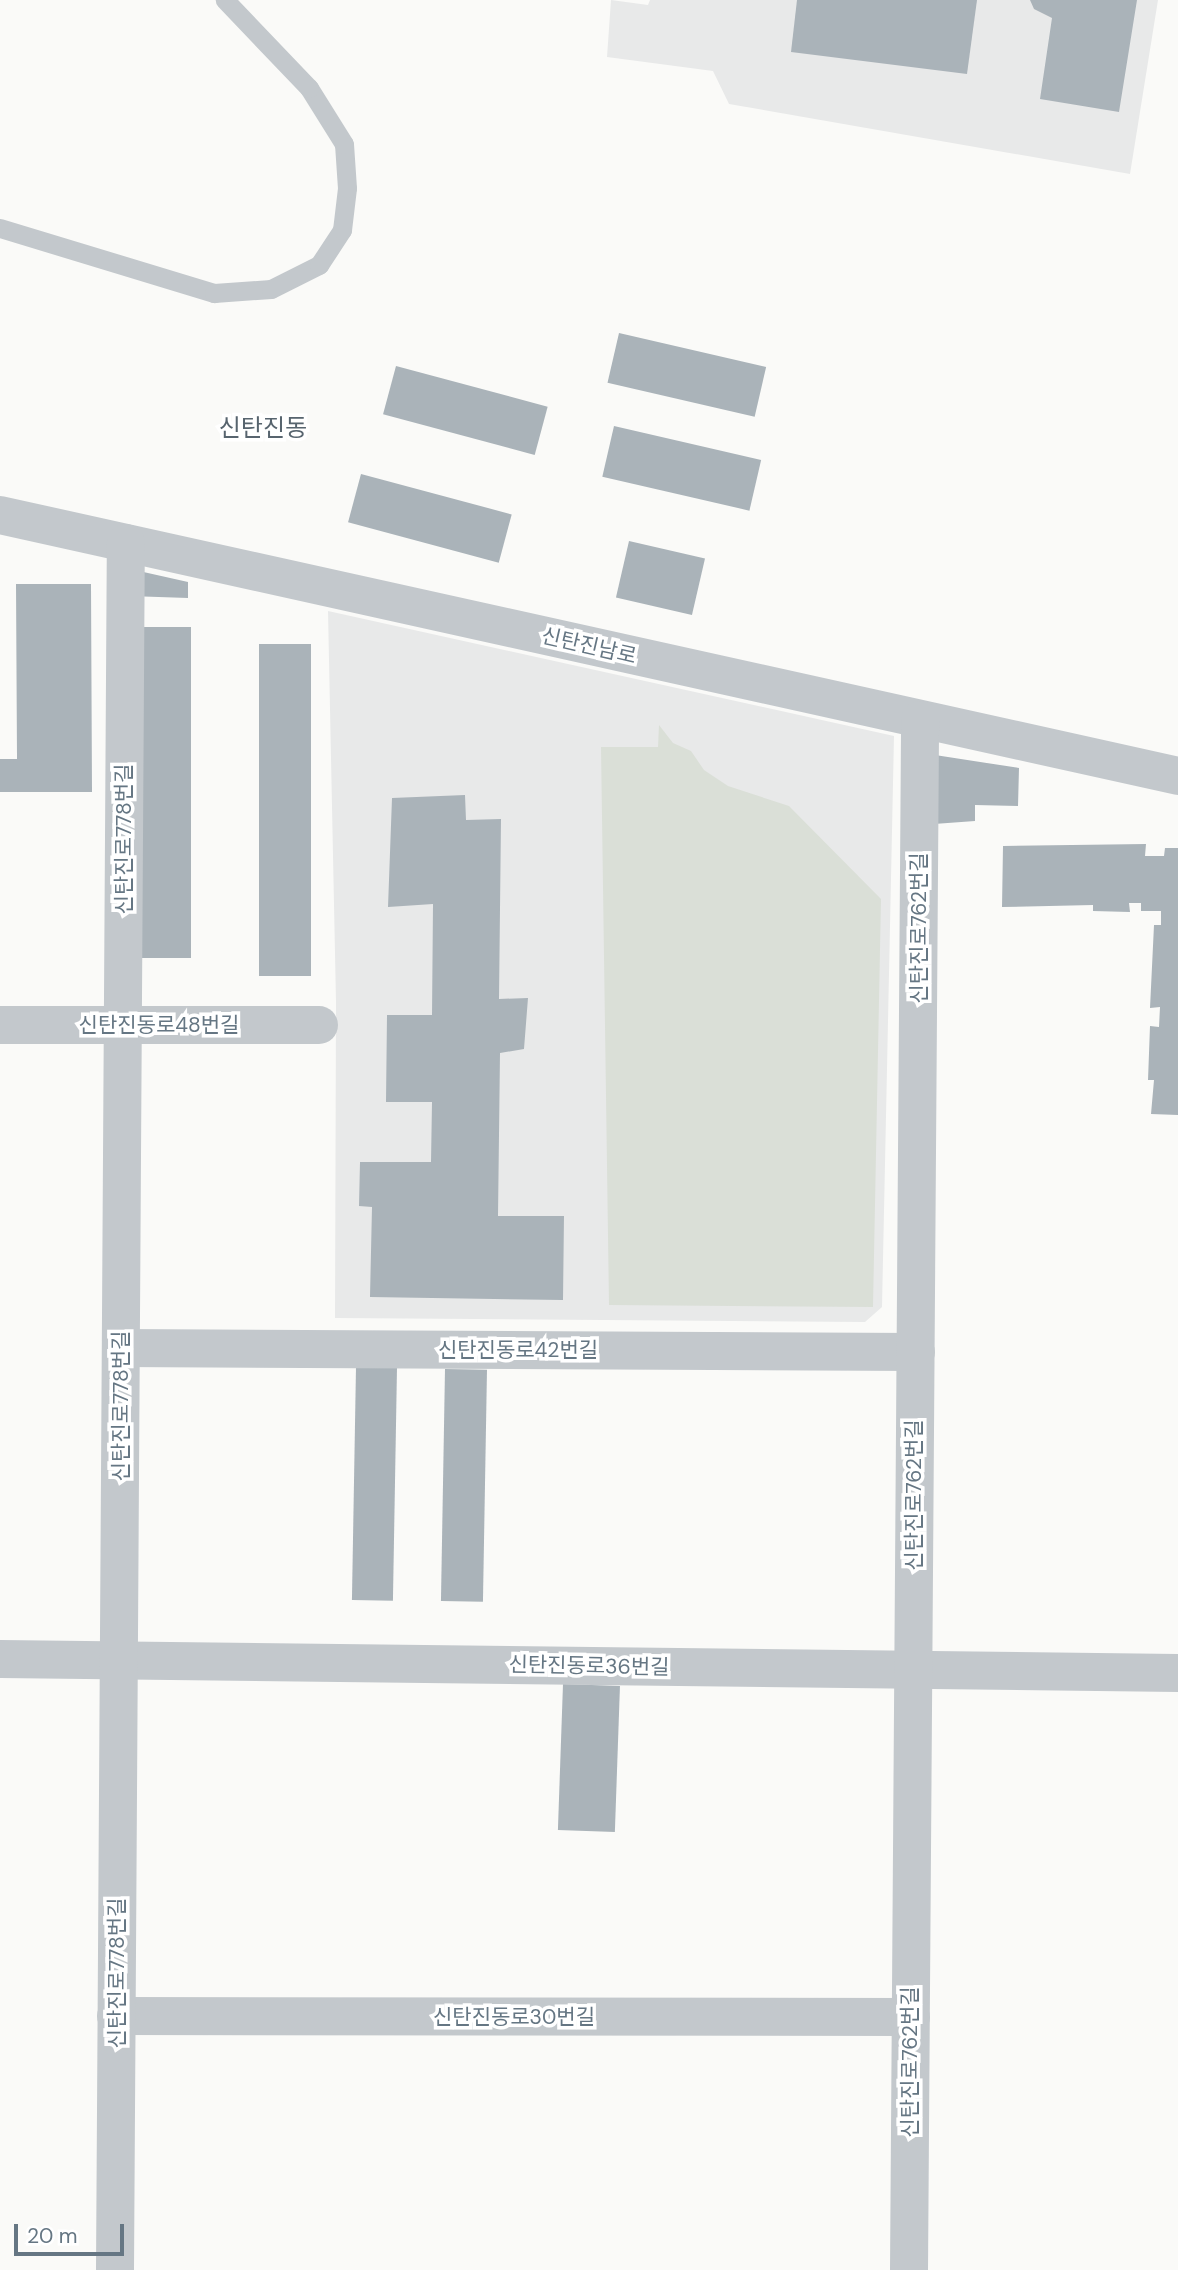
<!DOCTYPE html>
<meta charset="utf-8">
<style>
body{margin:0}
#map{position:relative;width:1178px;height:2270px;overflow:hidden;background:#fafaf8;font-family:"DM Sans","Noto Sans KR",sans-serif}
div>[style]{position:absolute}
.built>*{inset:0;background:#e8e9e9}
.green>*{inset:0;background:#dadfd7}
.building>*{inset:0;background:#aab3b9;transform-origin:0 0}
.service>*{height:19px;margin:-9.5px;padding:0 9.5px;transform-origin:9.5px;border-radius:9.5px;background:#c3c8cc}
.minor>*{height:38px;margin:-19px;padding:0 19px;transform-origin:19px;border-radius:19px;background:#c3c8cc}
span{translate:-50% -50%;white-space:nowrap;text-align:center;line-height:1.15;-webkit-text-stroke:7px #fff;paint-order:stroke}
.street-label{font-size:21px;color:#657683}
.quarter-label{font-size:24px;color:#57646e}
.scale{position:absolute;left:14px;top:2224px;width:110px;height:32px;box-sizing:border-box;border:4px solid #657683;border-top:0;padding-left:9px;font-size:21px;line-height:24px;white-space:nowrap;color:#657683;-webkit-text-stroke:5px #fff;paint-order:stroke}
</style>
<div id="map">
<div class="built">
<i style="clip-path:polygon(611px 0,648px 5px,650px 0,1158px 0,1130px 174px,729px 104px,713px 71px,607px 57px)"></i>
<i style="clip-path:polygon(328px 611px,894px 736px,882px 1307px,865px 1322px,335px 1318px,336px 1002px)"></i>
</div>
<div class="green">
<i style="clip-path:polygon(659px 725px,673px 743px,691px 751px,704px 770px,728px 786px,789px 806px,881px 899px,873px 1307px,609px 1305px,601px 747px,658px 747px)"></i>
</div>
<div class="building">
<i style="clip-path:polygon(797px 0,977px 0,967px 74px,791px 52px)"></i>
<i style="clip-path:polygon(1030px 0,1137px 0,1119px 112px,1040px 99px,1052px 18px,1034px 9px)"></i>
<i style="left:619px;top:333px;width:151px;height:51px;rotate:13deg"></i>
<i style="left:396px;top:366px;width:157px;height:50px;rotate:15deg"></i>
<i style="left:614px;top:426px;width:151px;height:52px;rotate:13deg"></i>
<i style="left:361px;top:474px;width:156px;height:50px;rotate:15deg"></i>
<i style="left:629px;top:541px;width:78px;height:58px;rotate:13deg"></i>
<i style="clip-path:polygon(130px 569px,188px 582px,188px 598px,129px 596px)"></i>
<i style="clip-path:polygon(16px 584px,91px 584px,92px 792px,0 792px,0 759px,17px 759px)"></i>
<i style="left:139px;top:627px;width:52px;height:331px"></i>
<i style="left:311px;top:644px;width:332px;height:52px;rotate:90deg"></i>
<i style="clip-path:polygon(935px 755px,1019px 768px,1018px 806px,975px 805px,975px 821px,934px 824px)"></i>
<i style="clip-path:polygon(465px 795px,466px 820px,501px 819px,499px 999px,528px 998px,524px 1049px,500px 1053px,498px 1216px,564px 1216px,563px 1300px,370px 1297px,372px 1207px,359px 1206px,360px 1162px,431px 1162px,432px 1102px,386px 1102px,387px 1015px,432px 1015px,433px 904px,388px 907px,392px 798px)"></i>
<i style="clip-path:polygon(1146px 844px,1145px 856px,1164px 856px,1165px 848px,1178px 848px,1178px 1115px,1151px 1114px,1154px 1080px,1148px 1080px,1150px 1026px,1159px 1027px,1160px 1007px,1150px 1008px,1154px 925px,1161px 925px,1161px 911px,1141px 911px,1141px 903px,1129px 903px,1130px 912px,1093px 911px,1093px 905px,1002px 907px,1003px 846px)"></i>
<i style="left:356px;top:1367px;width:41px;height:233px;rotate:1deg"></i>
<i style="left:445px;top:1369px;width:42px;height:232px;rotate:1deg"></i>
<i style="left:563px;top:1684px;width:57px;height:146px;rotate:2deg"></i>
</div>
<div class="service">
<i style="left:0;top:228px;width:224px;rotate:16.9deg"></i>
<i style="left:214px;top:293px;width:57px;rotate:-4deg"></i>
<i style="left:271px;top:289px;width:54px;rotate:-26.6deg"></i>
<i style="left:319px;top:265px;width:42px;rotate:-56.7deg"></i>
<i style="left:342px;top:230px;width:42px;rotate:-83.2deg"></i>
<i style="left:347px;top:188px;width:44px;rotate:-93.9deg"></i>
<i style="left:344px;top:144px;width:66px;rotate:-122deg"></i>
<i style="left:309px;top:88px;width:122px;rotate:-133.7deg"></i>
</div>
<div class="minor">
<i style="left:0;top:515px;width:1207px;rotate:12.49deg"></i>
<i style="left:0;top:1025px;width:319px"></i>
<i style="left:121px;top:1348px;width:795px;rotate:0.29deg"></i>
<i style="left:0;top:1659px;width:1178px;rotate:0.68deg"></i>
<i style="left:116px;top:2016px;width:795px;rotate:0.07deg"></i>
<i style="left:115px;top:2270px;width:1727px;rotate:-89.64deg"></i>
<i style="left:909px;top:2270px;width:1550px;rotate:-89.59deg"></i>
</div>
<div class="street-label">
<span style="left:589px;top:646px;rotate:13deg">신탄진남로</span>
<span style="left:124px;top:839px;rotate:-90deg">신탄진로778번길</span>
<span style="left:919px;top:928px;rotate:-90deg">신탄진로762번길</span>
<span style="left:159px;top:1025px">신탄진동로48번길</span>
<span style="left:518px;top:1350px">신탄진동로42번길</span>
<span style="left:121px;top:1406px;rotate:-90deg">신탄진로778번길</span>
<span style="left:914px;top:1495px;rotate:-90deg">신탄진로762번길</span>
<span style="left:589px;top:1666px;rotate:1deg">신탄진동로36번길</span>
<span style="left:117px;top:1973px;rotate:-90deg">신탄진로778번길</span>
<span style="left:514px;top:2017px">신탄진동로30번길</span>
<span style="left:910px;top:2062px;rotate:-90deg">신탄진로762번길</span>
</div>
<div class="quarter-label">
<span style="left:263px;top:428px">신탄진동</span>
</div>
<div class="scale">20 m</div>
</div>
